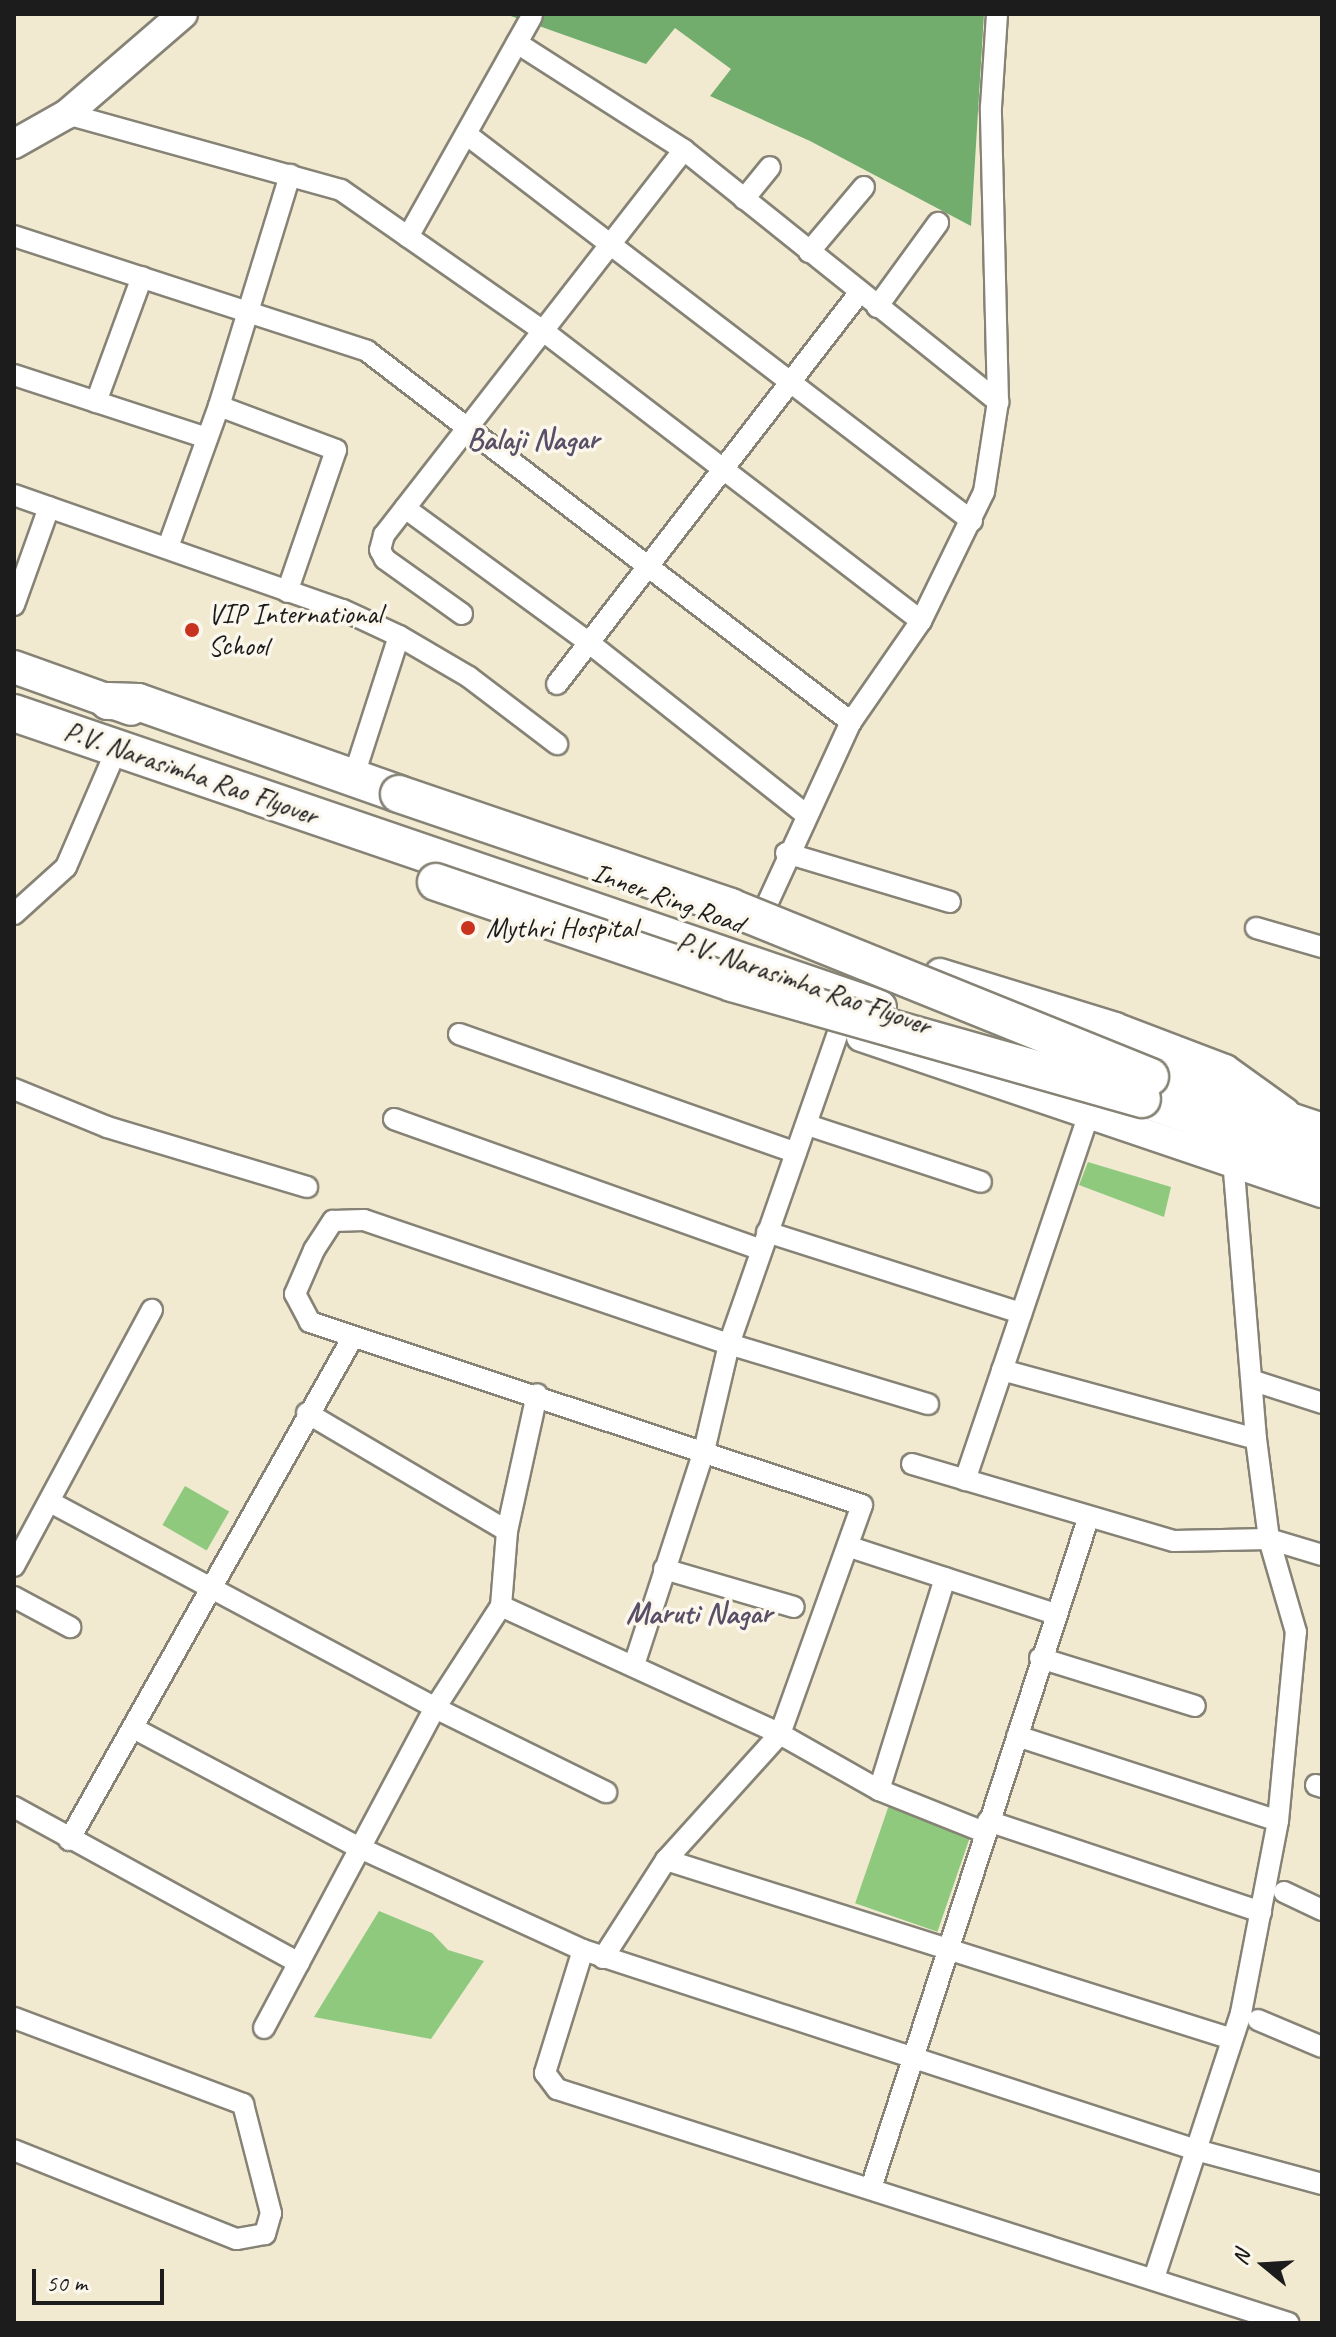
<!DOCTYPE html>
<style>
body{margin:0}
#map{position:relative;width:1336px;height:2337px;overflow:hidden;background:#f1ead1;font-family:Caveat,sans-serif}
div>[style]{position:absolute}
.green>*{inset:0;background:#8ec97e;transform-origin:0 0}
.forest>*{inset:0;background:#72ad6d}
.roads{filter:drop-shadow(2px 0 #868376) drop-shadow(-2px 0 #868376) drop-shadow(0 2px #868376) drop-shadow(0 -2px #868376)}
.street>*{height:20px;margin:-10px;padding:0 10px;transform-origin:10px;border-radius:10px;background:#fff}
.secondary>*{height:28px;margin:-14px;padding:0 14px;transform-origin:14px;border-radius:14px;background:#fff}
.primary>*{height:32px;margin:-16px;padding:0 16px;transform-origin:16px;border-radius:16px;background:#fff}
.highway>*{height:36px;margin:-18px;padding:0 18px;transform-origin:18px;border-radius:18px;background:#fff}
.bridges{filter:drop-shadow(2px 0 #868376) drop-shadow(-2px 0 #868376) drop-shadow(0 2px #868376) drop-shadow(0 -2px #868376)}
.highway-bridge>*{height:36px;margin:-18px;padding:0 18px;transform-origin:18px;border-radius:18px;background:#fff}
.dots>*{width:22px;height:22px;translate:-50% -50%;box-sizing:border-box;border:4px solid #fbf7ec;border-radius:50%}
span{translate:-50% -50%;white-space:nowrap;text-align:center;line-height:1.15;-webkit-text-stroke:7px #fbf7ec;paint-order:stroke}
.poi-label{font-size:28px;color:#1c1c1c}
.left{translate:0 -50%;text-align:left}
.street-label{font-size:28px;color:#1c1c1c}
.neighbourhood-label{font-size:30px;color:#594f67;font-weight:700}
.frame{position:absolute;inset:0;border:16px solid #1c1c1c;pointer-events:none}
.north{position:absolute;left:1224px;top:2225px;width:80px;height:80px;-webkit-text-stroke:6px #fbf7ec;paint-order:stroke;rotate:288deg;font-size:22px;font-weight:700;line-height:32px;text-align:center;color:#1c1c1c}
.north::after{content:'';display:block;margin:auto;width:28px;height:36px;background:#1c1c1c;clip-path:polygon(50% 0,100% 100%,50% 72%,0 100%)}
.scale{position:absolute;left:32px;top:2269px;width:132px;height:36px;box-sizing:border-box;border:4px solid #1c1c1c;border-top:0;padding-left:10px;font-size:24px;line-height:28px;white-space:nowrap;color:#1c1c1c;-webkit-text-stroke:6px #fbf7ec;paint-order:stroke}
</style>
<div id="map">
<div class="green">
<i style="clip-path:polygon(1088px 1162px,1171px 1187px,1164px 1217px,1079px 1185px)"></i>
<i style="left:185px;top:1486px;width:51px;height:45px;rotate:30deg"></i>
<i style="left:889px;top:1805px;width:87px;height:104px;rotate:19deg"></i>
<i style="clip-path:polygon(379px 1911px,432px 1933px,448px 1950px,484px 1961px,431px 2039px,314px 2017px)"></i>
</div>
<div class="forest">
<i style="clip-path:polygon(505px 14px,984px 14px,971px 226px,810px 141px,710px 96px,731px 69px,675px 28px,646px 64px)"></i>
</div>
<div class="roads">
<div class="street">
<i style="left:517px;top:43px;width:198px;rotate:32.6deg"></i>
<i style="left:67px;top:114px;width:284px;rotate:15.5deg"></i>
<i style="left:341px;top:190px;width:245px;rotate:34.9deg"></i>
<i style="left:542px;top:330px;width:478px;rotate:37.5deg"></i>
<i style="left:466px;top:134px;width:637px;rotate:37.41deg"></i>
<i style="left:744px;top:199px;width:41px;rotate:-50.9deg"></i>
<i style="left:14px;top:236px;width:371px;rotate:18deg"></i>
<i style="left:367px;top:351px;width:610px;rotate:37.47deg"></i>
<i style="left:408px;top:237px;width:253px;rotate:-60.7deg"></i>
<i style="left:809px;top:252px;width:85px;rotate:-49.8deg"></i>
<i style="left:877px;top:307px;width:104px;rotate:-54deg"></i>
<i style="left:14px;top:375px;width:203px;rotate:18.1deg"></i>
<i style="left:96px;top:402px;width:133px;rotate:-69.8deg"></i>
<i style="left:219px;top:406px;width:125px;rotate:20.6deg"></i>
<i style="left:336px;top:450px;width:150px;rotate:109deg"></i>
<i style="left:14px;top:495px;width:349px;rotate:19.3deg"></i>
<i style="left:343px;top:610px;width:62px;rotate:24.9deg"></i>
<i style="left:399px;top:636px;width:81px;rotate:30.4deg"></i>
<i style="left:469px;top:677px;width:111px;rotate:37.3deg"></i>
<i style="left:405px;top:508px;width:232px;rotate:36.2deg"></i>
<i style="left:592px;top:645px;width:272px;rotate:38.4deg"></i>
<i style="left:168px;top:547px;width:150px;rotate:-70.1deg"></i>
<i style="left:219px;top:406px;width:242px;rotate:-72.9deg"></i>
<i style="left:14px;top:605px;width:104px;rotate:-70.3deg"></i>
<i style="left:462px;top:614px;width:95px;rotate:-144.5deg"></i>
<i style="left:385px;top:559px;width:10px;rotate:-119deg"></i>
<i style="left:380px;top:550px;width:16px;rotate:-75deg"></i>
<i style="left:384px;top:535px;width:488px;rotate:-52.1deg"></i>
<i style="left:684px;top:150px;width:403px;rotate:38.7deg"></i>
<i style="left:557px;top:684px;width:494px;rotate:-52.3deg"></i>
<i style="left:358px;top:763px;width:133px;rotate:-72.1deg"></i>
<i style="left:786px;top:853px;width:171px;rotate:16.6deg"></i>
<i style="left:14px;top:914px;width:70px;rotate:-42.1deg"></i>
<i style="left:66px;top:867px;width:124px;rotate:-66.7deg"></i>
<i style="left:757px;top:926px;width:225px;rotate:-65.3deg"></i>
<i style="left:851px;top:722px;width:123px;rotate:-55.3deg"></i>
<i style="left:921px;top:621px;width:144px;rotate:-64deg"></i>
<i style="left:984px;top:492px;width:91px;rotate:-81.2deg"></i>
<i style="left:998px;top:402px;width:295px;rotate:-91.4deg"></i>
<i style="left:991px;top:107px;width:93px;rotate:-86.3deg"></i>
<i style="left:1256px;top:928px;width:69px;rotate:16.1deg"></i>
<i style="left:459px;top:1034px;width:357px;rotate:19.4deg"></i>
<i style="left:14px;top:1089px;width:100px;rotate:22.2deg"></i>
<i style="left:107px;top:1127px;width:209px;rotate:16.7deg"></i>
<i style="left:394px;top:1119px;width:390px;rotate:19.6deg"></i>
<i style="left:808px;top:1125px;width:182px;rotate:18.2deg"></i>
<i style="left:767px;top:1232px;width:267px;rotate:17.7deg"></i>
<i style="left:1002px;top:1370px;width:263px;rotate:15.2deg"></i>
<i style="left:1254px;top:1381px;width:71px;rotate:17.9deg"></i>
<i style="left:307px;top:1413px;width:232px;rotate:30.5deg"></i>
<i style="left:912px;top:1464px;width:273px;rotate:16.4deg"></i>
<i style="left:1174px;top:1541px;width:95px;rotate:-1.2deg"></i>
<i style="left:1269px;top:1539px;width:55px;rotate:16.8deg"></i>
<i style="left:965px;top:1480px;width:390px;rotate:-71.3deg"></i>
<i style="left:50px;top:1502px;width:437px;rotate:28.1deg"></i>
<i style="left:435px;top:1708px;width:191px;rotate:26.2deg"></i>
<i style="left:850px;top:1547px;width:216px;rotate:18.1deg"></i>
<i style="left:14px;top:1566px;width:291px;rotate:-61.7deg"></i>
<i style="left:664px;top:1569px;width:135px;rotate:16.3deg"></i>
<i style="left:14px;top:1597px;width:64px;rotate:28.2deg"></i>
<i style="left:501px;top:1606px;width:307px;rotate:24.6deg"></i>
<i style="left:780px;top:1734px;width:114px;rotate:29.5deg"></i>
<i style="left:879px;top:1790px;width:113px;rotate:21.8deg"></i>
<i style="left:1040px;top:1658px;width:162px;rotate:17.2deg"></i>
<i style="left:634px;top:1665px;width:225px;rotate:-71.9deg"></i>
<i style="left:704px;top:1451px;width:110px;rotate:-76.8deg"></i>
<i style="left:729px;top:1344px;width:333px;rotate:-70.7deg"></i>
<i style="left:135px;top:1729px;width:255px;rotate:27.9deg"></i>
<i style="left:360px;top:1848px;width:245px;rotate:24.6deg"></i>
<i style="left:583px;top:1950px;width:645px;rotate:18.07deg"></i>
<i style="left:1196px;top:2150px;width:131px;rotate:15.1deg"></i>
<i style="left:1017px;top:1736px;width:274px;rotate:18deg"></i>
<i style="left:1316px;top:1785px;width:6px;rotate:18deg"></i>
<i style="left:879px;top:1790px;width:222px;rotate:-72.7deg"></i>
<i style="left:14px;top:1807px;width:325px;rotate:28.7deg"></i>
<i style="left:988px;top:1821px;width:288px;rotate:18.4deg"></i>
<i style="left:69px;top:1840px;width:578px;rotate:-60.55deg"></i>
<i style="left:666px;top:1860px;width:590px;rotate:17.55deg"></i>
<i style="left:1284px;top:1892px;width:42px;rotate:25.3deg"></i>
<i style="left:583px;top:1950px;width:129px;rotate:107.2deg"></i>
<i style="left:545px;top:2073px;width:20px;rotate:53deg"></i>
<i style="left:557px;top:2089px;width:768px;rotate:17.75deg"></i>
<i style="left:603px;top:1958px;width:117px;rotate:-57.3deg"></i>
<i style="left:666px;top:1860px;width:170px;rotate:-47.9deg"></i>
<i style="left:780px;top:1734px;width:243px;rotate:-70.3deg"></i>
<i style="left:862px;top:1505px;width:582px;rotate:-161.66deg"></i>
<i style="left:310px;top:1322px;width:32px;rotate:-118deg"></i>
<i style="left:295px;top:1294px;width:48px;rotate:-66.6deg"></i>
<i style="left:314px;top:1250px;width:35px;rotate:-57deg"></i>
<i style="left:333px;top:1221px;width:31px;rotate:-2deg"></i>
<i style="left:364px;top:1220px;width:385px;rotate:18.8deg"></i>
<i style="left:729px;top:1344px;width:208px;rotate:16.8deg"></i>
<i style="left:14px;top:2018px;width:245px;rotate:20.6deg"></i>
<i style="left:243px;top:2104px;width:113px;rotate:75.6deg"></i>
<i style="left:271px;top:2213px;width:22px;rotate:106deg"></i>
<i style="left:265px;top:2234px;width:29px;rotate:170deg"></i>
<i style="left:236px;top:2239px;width:239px;rotate:-158.2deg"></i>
<i style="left:1258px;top:2020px;width:69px;rotate:22.9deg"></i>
<i style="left:264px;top:2028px;width:363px;rotate:-61.9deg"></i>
<i style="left:435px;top:1708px;width:121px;rotate:-57.1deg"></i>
<i style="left:501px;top:1606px;width:75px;rotate:-85.4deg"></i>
<i style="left:507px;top:1531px;width:140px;rotate:-77.6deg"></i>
<i style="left:871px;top:2188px;width:703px;rotate:-72.03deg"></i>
<i style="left:1154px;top:2278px;width:279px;rotate:-71.8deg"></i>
<i style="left:1241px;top:2013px;width:196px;rotate:-79.1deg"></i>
<i style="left:1278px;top:1821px;width:190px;rotate:-84.6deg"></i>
<i style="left:1296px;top:1632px;width:97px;rotate:-106.2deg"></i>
<i style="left:1269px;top:1539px;width:101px;rotate:-97.4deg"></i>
<i style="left:1256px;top:1439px;width:290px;rotate:-94.7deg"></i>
</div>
<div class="secondary">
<i style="left:14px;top:144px;width:61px;rotate:-29.5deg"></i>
<i style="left:67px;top:114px;width:153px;rotate:-40.8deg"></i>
<i style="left:940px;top:973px;width:183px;rotate:17.1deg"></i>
<i style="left:1115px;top:1027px;width:118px;rotate:20.9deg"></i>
<i style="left:1225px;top:1069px;width:74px;rotate:35.6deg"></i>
<i style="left:861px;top:1037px;width:487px;rotate:18.7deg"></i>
</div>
<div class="primary">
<i style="left:14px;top:667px;width:124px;rotate:19.7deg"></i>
<i style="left:1128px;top:1065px;width:205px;rotate:18.5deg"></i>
</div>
<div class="highway">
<i style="left:108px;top:701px;width:30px;rotate:2deg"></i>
<i style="left:138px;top:702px;width:277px;rotate:19.4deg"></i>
<i style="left:14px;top:713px;width:913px;rotate:18.85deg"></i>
<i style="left:1112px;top:1088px;width:222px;rotate:19.2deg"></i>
</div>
</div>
<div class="bridges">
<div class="highway-bridge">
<i style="left:399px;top:794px;width:350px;rotate:18.8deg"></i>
<i style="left:730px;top:907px;width:453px;rotate:22deg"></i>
<i style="left:436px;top:882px;width:313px;rotate:18.8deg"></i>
<i style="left:732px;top:983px;width:426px;rotate:15.8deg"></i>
</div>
</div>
<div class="dots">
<i style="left:192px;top:630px;background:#c8321e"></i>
<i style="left:468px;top:928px;background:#c8321e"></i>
</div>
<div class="poi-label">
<span class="left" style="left:208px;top:630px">VIP International<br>School</span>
<span class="left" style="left:486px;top:928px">Mythri Hospital</span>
</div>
<div class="street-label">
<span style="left:191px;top:773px;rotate:19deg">P.V. Narasimha Rao Flyover</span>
<span style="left:668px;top:898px;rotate:20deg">Inner Ring Road</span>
<span style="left:804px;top:983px;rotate:19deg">P.V. Narasimha Rao Flyover</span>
</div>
<div class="neighbourhood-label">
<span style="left:533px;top:439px">Balaji Nagar</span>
<span style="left:699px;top:1613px">Maruti Nagar</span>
</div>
<div class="frame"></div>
<div class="north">N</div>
<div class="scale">50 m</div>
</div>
